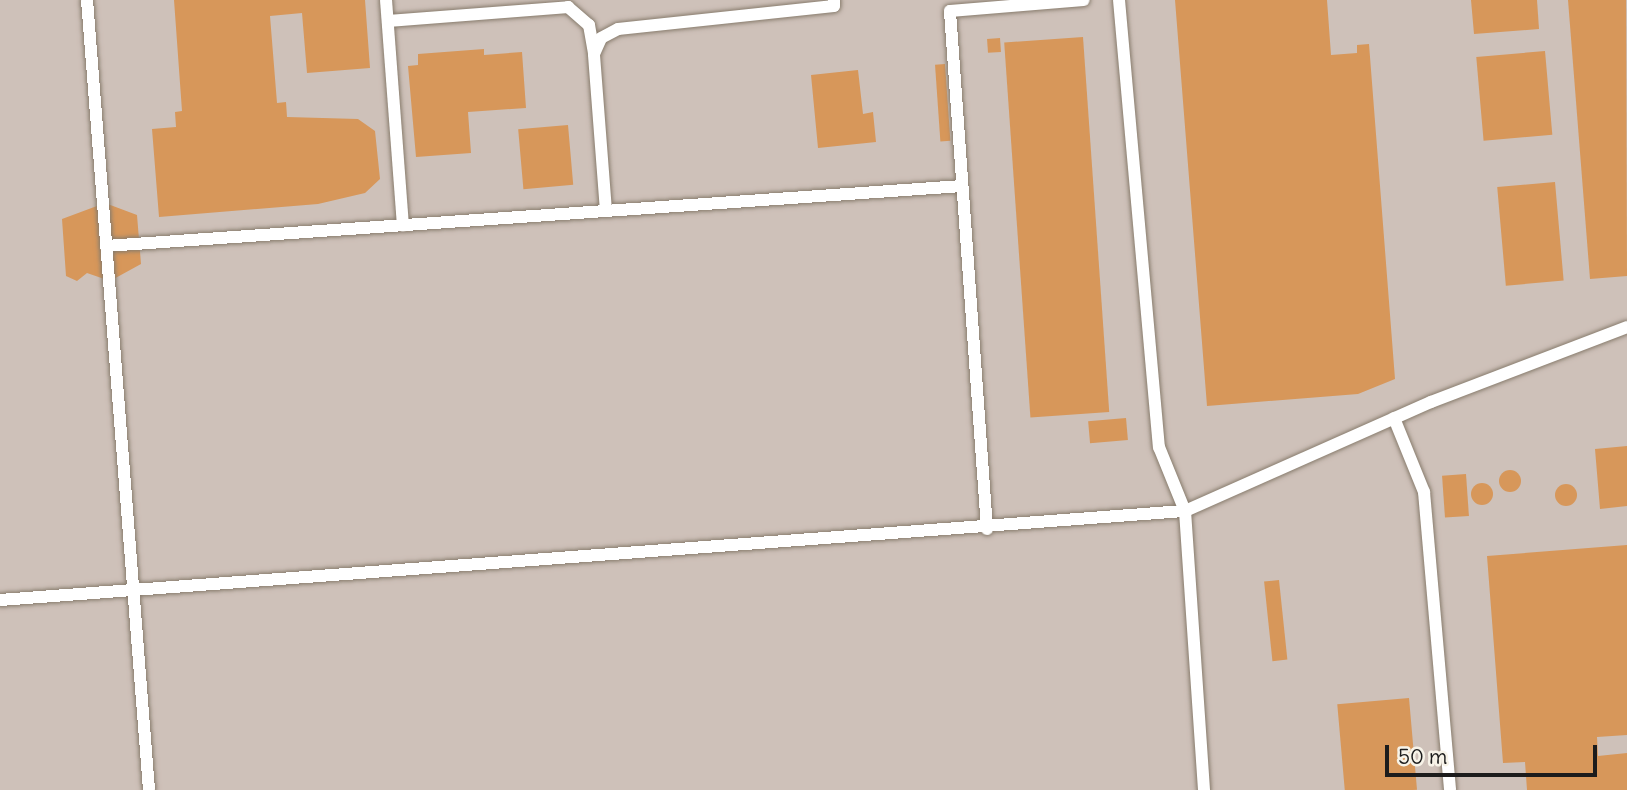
<!DOCTYPE html>
<style>
body{margin:0}
#map{position:relative;width:1627px;height:790px;overflow:hidden;background:#f3dcbe;font-family:Delius,sans-serif}
div>[style]{position:absolute}
[style*='--x']{left:calc(var(--x)*1px);top:calc(var(--y)*1px);width:calc(var(--w)*1px);rotate:calc(var(--a)*1deg)}
.industrial>*{inset:0;background:#cec1b9;transform-origin:0 0}
.building>*{inset:0;background:#d7975a;transform-origin:0 0}
.round{border-radius:50%}
.roads{filter:drop-shadow(0 0 2px #887c6d) drop-shadow(0 0 2px #887c6d)}
.lane>*{height:12px;margin:-6px;padding:0 6px;transform-origin:6px;border-radius:6px;background:#fff}
span{translate:-50% -50%;white-space:nowrap;text-align:center;line-height:1.15;-webkit-text-stroke:7px #f7f3e8;paint-order:stroke}
.scale{position:absolute;left:1385px;top:745px;width:212px;height:32px;box-sizing:border-box;border:4px solid #1c1c1c;border-top:0;padding-left:9px;font-size:21px;line-height:24px;white-space:nowrap;color:#1c1c1c;-webkit-text-stroke:5px #f7f3e8;paint-order:stroke}
</style>
<div id="map">
<div class="industrial">
<div style="left:0;top:0;width:1627px;height:790px"></div>
</div>
<div class="building">
<div style="clip-path:polygon(174px 0,365px 0,370px 68px,307px 73px,302px 13px,270px 16px,277px 103px,286px 102px,287px 117px,358px 119px,375px 131px,380px 179px,365px 193px,318px 204px,159px 217px,152px 129px,176px 127px,175px 112px,182px 111px)"></div>
<div style="clip-path:polygon(1175px 0,1327px 0,1331px 55px,1357px 53px,1357px 45px,1369px 44px,1395px 379px,1358px 394px,1207px 406px)"></div>
<div style="clip-path:polygon(1471px 0,1537px 0,1539px 29px,1474px 34px)"></div>
<div style="clip-path:polygon(1568px 0,1626px 0,1627px 276px,1590px 279px)"></div>
<div style="left:1083px;top:37px;width:376px;height:79px;rotate:86deg"></div>
<div style="left:1000px;top:38px;width:14px;height:13px;rotate:86deg"></div>
<div style="clip-path:polygon(484px 49px,484px 55px,522px 52px,526px 108px,468px 112px,471px 153px,416px 157px,408px 66px,418px 65px,418px 54px)"></div>
<div style="left:1545px;top:51px;width:84px;height:69px;rotate:85deg"></div>
<div style="left:945px;top:64px;width:77px;height:10px;rotate:86deg"></div>
<div style="clip-path:polygon(858px 70px,863px 114px,873px 112px,876px 142px,818px 148px,811px 75px)"></div>
<div style="left:568px;top:125px;width:60px;height:50px;rotate:85deg"></div>
<div style="left:1555px;top:182px;width:99px;height:58px;rotate:85deg"></div>
<div style="clip-path:polygon(105px 203px,137px 215px,141px 264px,110px 281px,87px 273px,77px 281px,66px 276px,62px 219px)"></div>
<div style="left:1126px;top:418px;width:22px;height:38px;rotate:85deg"></div>
<div style="clip-path:polygon(1627px 446px,1627px 506px,1600px 509px,1595px 449px)"></div>
<div class="round" style="left:1499px;top:470px;width:22px;height:22px"></div>
<div style="left:1466px;top:474px;width:42px;height:24px;rotate:86deg"></div>
<div class="round" style="left:1471px;top:483px;width:22px;height:22px"></div>
<div class="round" style="left:1555px;top:484px;width:22px;height:22px"></div>
<div style="clip-path:polygon(1627px 545px,1627px 735px,1597px 737px,1598px 756px,1627px 753px,1627px 790px,1527px 790px,1525px 762px,1503px 763px,1487px 556px)"></div>
<div style="left:1279px;top:580px;width:80px;height:15px;rotate:84deg"></div>
<div style="left:1409px;top:698px;width:92px;height:72px;rotate:85deg"></div>
</div>
<div class="roads">
<div class="lane">
<div style="--x:87;--y:0;--w:792;--a:85.51"></div>
<div style="--x:386;--y:0;--w:226;--a:85.7"></div>
<div style="--x:1119;--y:0;--w:449;--a:84.9"></div>
<div style="--x:1159;--y:447;--w:69;--a:67.9"></div>
<div style="--x:1185;--y:511;--w:280;--a:86.1"></div>
<div style="--x:388;--y:21;--w:181;--a:-4.4"></div>
<div style="--x:568;--y:7;--w:28;--a:41"></div>
<div style="--x:589;--y:25;--w:29;--a:80"></div>
<div style="--x:606;--y:211;--w:157;--a:-94.4"></div>
<div style="--x:594;--y:54;--w:17;--a:-66"></div>
<div style="--x:601;--y:38;--w:19;--a:-28"></div>
<div style="--x:618;--y:29;--w:217;--a:-6.1"></div>
<div style="--x:834;--y:6;--w:6;--a:-90"></div>
<div style="--x:106;--y:246;--w:858;--a:-4.01"></div>
<div style="--x:1394;--y:418;--w:80;--a:67.9"></div>
<div style="--x:1424;--y:492;--w:299;--a:85"></div>
<div style="--x:987;--y:529;--w:519;--a:-94.09"></div>
<div style="--x:950;--y:11;--w:134;--a:-4.7"></div>
<div style="--x:0;--y:600;--w:1188;--a:-4.3"></div>
<div style="--x:1185;--y:511;--w:269;--a:-23.9"></div>
<div style="--x:1431;--y:402;--w:210;--a:-20.9"></div>
</div>
</div>
<div class="scale">50 m</div>
</div>
